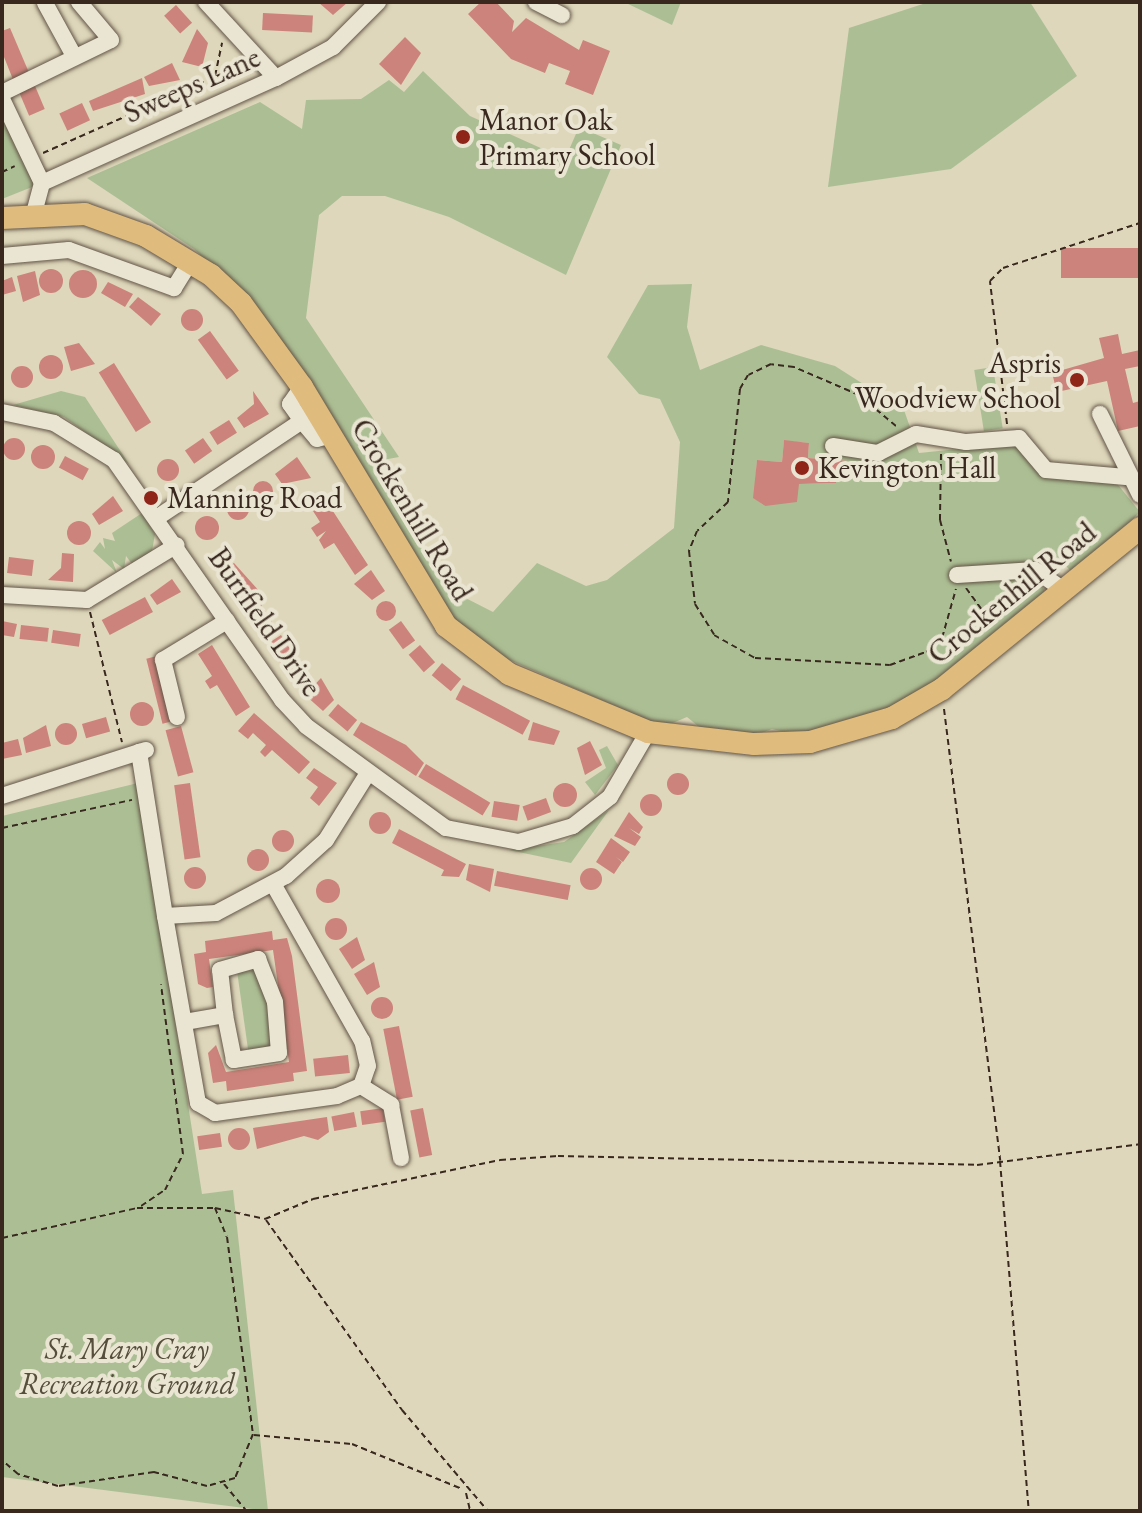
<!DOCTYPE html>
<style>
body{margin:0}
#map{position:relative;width:1142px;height:1513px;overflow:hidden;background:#ded7bb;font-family:"EB Garamond",serif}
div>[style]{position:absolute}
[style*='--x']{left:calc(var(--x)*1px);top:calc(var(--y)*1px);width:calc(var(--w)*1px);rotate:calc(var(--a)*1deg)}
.green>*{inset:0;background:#acbf94;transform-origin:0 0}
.building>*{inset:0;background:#cc837b;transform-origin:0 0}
.round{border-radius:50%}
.path>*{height:2px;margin-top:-1px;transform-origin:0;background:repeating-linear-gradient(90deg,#39281e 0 6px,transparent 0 10px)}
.roads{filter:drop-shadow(0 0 2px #625445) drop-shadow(0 0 2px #625445)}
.minor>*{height:16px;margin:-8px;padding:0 8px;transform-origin:8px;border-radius:8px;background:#eae5d3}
.major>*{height:22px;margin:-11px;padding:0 11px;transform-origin:11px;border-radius:11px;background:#dfbc7e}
.dots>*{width:22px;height:22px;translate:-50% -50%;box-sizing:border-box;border:4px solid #eae5d3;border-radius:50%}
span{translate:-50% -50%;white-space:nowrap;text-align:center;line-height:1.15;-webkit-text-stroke:8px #eae5d3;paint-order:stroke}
.street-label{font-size:30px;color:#39281e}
.poi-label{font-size:30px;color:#39281e}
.left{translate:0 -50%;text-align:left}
.right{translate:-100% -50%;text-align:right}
.park-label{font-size:30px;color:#564e3c;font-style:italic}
.frame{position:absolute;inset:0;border:4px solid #39281e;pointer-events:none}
</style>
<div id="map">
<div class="green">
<div style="clip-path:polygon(624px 2px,681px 2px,672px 25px)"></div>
<div style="clip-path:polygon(929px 2px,1030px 2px,1077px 76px,951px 169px,828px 187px,849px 28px)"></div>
<div style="clip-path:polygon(evenodd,423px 71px,470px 116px,565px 159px,579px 127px,621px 145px,566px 275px,449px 217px,385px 196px,342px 196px,319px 215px,306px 318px,399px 457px,372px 462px,446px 588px,493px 612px,537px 563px,586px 586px,607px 580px,674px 528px,680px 442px,660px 399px,639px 394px,607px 357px,648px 285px,692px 284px,687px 327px,700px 370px,761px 345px,835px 366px,904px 410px,919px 453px,1017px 443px,1041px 475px,1115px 481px,1140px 512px,1074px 574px,1065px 565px,1041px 584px,1047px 596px,945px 680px,889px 711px,807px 737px,772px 729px,743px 740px,709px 735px,687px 717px,663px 727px,478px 646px,436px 598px,242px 295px,194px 249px,87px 178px,260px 102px,302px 129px,306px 100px,361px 99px,389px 80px,404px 92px,423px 71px,784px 441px,809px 443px,808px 458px,849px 461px,848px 475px,837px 474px,836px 483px,799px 484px,765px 506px,754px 498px,757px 460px,782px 462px,784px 441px)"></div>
<div style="clip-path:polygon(2px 99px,42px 183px,2px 199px)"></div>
<div style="left:993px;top:367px;width:62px;height:19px;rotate:81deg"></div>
<div style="clip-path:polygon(61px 391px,85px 397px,129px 464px,64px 417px,13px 405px)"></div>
<div style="clip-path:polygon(142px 513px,155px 534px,152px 551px,132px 564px,126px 556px,124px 569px,112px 560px,117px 573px,93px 551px,100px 542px,105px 549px,103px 538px,115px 541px,112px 533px)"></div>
<div style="clip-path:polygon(607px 746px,618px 765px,595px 795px,585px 782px,606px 768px,599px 750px)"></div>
<div style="clip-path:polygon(138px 783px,202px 1194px,233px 1190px,268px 1511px,2px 1477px,2px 816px)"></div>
<div style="clip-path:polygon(609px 810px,571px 863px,509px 850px,564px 842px)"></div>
<div style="left:262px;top:969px;width:83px;height:25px;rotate:82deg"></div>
</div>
<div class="building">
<div style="clip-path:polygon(318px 2px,348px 2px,333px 15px)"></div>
<div style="clip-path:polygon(481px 2px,496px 2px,514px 21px,512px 32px,526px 18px,579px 50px,583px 40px,610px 51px,593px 95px,565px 84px,570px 71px,549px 63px,545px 73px,511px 59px,468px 14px)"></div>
<div style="left:176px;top:5px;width:24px;height:16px;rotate:48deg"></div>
<div style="left:263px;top:13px;width:50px;height:17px;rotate:3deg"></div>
<div style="clip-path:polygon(10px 28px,30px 75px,14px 82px,2px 52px,2px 31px)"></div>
<div style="clip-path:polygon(197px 29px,208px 43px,202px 67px,182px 62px)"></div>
<div style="clip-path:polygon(405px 37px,421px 53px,401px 85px,379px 64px)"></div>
<div style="clip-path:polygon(172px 63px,180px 80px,149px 86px,144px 77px)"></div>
<div style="clip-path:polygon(142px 78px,145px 94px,93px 111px,89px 101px)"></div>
<div style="left:35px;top:86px;width:25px;height:17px;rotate:67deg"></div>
<div style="left:82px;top:103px;width:19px;height:25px;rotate:65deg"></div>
<div style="left:1140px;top:248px;width:30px;height:79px;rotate:90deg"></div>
<div class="round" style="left:39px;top:269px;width:24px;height:24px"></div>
<div class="round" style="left:69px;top:270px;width:28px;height:28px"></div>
<div style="clip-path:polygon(35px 271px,40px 295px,23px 302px,17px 276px)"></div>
<div style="clip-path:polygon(12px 277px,16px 291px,2px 295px,2px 281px)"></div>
<div style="clip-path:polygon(108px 282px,133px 294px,125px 307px,101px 293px)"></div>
<div style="clip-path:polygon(138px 297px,161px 314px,151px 326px,129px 307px)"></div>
<div class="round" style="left:181px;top:309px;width:22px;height:22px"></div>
<div style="left:210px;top:331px;width:49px;height:15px;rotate:54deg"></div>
<div style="clip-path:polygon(1118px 334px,1122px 354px,1140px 350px,1140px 366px,1125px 369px,1133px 403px,1140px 401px,1140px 426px,1118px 431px,1107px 381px,1057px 392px,1052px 373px,1104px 358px,1099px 338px)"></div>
<div style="clip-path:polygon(79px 343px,95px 364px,71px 371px,64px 347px)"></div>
<div class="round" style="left:39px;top:355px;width:24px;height:24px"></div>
<div style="left:114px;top:363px;width:70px;height:18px;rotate:58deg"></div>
<div class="round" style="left:11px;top:366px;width:22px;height:22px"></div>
<div style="clip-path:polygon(253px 391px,269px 414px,244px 428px,237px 418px,254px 404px)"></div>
<div style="left:229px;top:420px;width:15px;height:23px;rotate:58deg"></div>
<div class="round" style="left:3px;top:438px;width:22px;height:22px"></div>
<div style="left:203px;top:438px;width:16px;height:22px;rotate:55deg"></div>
<div style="clip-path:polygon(784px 440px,809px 443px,808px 458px,849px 461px,848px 475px,837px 474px,836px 483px,799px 484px,797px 502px,765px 506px,753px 498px,757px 460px,782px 462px)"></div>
<div class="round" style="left:31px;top:445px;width:24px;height:24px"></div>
<div style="left:65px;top:456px;width:27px;height:13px;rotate:28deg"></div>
<div style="clip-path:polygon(297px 457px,311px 478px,282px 484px,275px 474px)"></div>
<div class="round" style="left:157px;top:459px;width:22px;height:22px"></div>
<div class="round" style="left:253px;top:481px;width:20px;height:20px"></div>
<div style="clip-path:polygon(113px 496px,123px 511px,99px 525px,92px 514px)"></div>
<div class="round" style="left:227px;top:498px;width:22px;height:22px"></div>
<div style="clip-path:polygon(327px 502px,368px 565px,355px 575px,334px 543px,324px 549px,319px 540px,326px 531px,317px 537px,311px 528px,320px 522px,313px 511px)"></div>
<div class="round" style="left:195px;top:516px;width:24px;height:24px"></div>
<div class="round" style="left:67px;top:521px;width:24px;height:24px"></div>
<div style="clip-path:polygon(62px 553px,74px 554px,73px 582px,48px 580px,61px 568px)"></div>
<div style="left:9px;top:557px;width:25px;height:16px;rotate:7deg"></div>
<div style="clip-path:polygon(234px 563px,260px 592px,255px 595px,262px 606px,248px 615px,220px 572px)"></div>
<div style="clip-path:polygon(371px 570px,385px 591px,372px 600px,354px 584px)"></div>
<div style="clip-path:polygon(172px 579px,181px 592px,157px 605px,150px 595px)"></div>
<div style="left:145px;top:597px;width:17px;height:49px;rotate:62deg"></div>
<div class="round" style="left:376px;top:601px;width:20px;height:20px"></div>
<div style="left:264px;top:609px;width:26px;height:16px;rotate:58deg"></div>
<div style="clip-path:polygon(2px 621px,17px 624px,14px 637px,2px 635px)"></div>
<div style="left:401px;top:621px;width:24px;height:15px;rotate:54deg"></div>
<div style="left:21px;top:625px;width:28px;height:14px;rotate:6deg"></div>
<div style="left:53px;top:630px;width:28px;height:13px;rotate:8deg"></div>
<div style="left:281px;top:635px;width:24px;height:16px;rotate:57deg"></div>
<div style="clip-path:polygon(212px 645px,250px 707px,236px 716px,217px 685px,210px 689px,205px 681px,212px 676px,198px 654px)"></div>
<div style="left:420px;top:645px;width:23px;height:15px;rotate:49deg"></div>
<div style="left:157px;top:656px;width:67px;height:11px;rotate:76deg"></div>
<div style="left:297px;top:661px;width:23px;height:15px;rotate:50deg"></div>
<div style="left:442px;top:663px;width:25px;height:16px;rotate:40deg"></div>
<div style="clip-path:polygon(321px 678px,334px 700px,323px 711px,305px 695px)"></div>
<div style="left:463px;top:685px;width:76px;height:16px;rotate:28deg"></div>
<div class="round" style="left:130px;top:702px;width:24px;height:24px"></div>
<div style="left:338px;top:704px;width:25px;height:15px;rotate:40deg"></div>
<div style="clip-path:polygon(254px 713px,310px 762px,299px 774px,272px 750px,265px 757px,260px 752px,266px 745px,253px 733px,248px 739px,238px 731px)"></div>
<div style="left:106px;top:717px;width:15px;height:25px;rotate:74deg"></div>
<div style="clip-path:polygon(361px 722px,406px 745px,424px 763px,416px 776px,353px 735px)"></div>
<div style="clip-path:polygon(533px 722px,560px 731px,554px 745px,528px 740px)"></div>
<div class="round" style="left:55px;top:723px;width:22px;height:22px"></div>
<div style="clip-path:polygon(46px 725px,51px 746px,26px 753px,23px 738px)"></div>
<div style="left:181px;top:726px;width:48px;height:16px;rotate:75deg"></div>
<div style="clip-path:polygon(18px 739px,22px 755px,2px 759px,2px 743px)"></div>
<div style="clip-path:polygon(590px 741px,602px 765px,585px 775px,577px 748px)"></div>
<div style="left:426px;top:764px;width:75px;height:15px;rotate:31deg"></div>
<div style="clip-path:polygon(314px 768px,337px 783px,319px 806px,310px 798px,318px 787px,306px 778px)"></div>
<div class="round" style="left:667px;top:773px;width:22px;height:22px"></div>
<div style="left:190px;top:783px;width:75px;height:16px;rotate:82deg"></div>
<div class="round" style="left:553px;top:783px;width:24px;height:24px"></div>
<div class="round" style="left:640px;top:794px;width:22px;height:22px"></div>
<div style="left:546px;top:798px;width:15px;height:25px;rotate:70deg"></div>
<div style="left:494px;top:801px;width:26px;height:16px;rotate:9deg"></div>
<div class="round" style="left:369px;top:812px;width:22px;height:22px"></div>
<div style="clip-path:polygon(629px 812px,643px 827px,639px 834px,629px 828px,641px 837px,635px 846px,614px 836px)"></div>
<div style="clip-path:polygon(399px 829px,466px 864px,459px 877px,441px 876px,444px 870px,392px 843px)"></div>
<div class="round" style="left:272px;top:830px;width:22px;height:22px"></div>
<div style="clip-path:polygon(611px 838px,630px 852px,623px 862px,616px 857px,622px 862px,614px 874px,596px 862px)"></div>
<div class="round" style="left:247px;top:849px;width:22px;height:22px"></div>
<div style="clip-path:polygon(469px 864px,494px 869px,490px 892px,466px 880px)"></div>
<div class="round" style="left:184px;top:867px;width:22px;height:22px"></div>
<div class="round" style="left:580px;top:868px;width:22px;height:22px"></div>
<div style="left:497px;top:871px;width:75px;height:15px;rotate:11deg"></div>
<div class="round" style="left:316px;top:879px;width:24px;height:24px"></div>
<div class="round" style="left:325px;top:918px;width:22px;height:22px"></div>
<div style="clip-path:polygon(272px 931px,273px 940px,287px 938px,292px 956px,307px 1071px,293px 1073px,294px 1081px,227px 1091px,226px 1081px,213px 1083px,208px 1053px,216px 1045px,226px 1072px,289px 1062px,273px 950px,209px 959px,213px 987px,207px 988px,198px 984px,194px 954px,206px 952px,205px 941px)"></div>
<div style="clip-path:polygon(357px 937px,365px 960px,352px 969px,339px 949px)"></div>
<div style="clip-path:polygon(374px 962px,380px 987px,367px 995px,354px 974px)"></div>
<div class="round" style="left:371px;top:997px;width:22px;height:22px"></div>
<div style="left:399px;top:1026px;width:72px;height:16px;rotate:79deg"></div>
<div style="left:348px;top:1055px;width:18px;height:35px;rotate:84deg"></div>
<div style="left:383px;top:1108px;width:14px;height:23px;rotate:82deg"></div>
<div style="left:423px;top:1108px;width:48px;height:13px;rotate:79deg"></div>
<div style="left:354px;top:1112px;width:15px;height:23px;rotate:79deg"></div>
<div style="clip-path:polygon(327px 1117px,329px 1132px,318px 1140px,304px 1136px,257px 1149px,253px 1128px)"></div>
<div class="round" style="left:228px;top:1128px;width:22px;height:22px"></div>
<div style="left:220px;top:1133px;width:14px;height:23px;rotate:82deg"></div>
</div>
<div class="path">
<div style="--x:215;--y:76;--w:34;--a:-78"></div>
<div style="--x:43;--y:153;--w:218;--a:-23.9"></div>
<div style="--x:2;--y:172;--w:14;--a:-25"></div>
<div style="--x:1007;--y:424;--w:144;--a:-96.8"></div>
<div style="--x:990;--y:281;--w:18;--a:-45"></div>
<div style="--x:1003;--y:268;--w:144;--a:-18.2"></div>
<div style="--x:896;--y:426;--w:48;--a:-140"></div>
<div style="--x:859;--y:395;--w:71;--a:-156.7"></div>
<div style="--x:794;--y:367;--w:23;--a:-173"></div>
<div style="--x:771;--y:364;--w:25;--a:154"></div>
<div style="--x:748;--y:375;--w:16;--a:120"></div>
<div style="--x:740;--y:389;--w:114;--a:96.1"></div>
<div style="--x:728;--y:502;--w:42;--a:136.9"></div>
<div style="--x:697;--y:531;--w:22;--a:112"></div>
<div style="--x:689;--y:551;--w:53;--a:83.5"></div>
<div style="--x:695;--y:604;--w:36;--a:58"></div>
<div style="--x:714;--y:635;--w:47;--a:29.3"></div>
<div style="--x:755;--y:658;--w:135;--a:3"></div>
<div style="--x:890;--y:665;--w:38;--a:-20"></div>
<div style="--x:926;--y:652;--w:21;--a:-41"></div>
<div style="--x:942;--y:638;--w:51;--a:-74.1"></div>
<div style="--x:941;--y:454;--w:66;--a:90.9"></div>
<div style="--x:940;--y:520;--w:43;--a:75.3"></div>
<div style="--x:966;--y:588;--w:46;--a:53.9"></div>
<div style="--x:90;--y:612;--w:134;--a:76.2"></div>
<div style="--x:944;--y:709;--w:455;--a:82.9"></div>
<div style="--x:1000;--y:1161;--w:351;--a:85.3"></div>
<div style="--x:2;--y:828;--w:133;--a:-12.2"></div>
<div style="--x:141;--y:1206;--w:29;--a:-34"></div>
<div style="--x:165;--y:1190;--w:40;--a:-63.4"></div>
<div style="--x:183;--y:1154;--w:171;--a:-97.4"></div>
<div style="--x:215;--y:1208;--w:51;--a:12.4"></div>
<div style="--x:265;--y:1219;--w:52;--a:-22.6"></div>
<div style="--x:313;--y:1199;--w:191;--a:-11.8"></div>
<div style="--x:500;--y:1160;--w:58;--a:-3.9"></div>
<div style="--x:558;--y:1156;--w:419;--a:1.2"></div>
<div style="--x:977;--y:1165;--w:164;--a:-7.3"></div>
<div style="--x:266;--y:1220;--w:234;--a:54.4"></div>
<div style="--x:402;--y:1410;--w:133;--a:49.6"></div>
<div style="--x:2;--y:1238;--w:138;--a:-12.5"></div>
<div style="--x:137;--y:1208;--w:78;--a:0"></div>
<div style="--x:215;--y:1208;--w:31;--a:68"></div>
<div style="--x:227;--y:1237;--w:199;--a:82.5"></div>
<div style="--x:253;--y:1434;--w:48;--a:112.2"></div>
<div style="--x:235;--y:1478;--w:29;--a:164"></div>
<div style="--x:207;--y:1486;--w:55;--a:-165.2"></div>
<div style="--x:154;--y:1472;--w:97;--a:171.7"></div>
<div style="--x:58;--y:1486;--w:42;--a:-163.3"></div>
<div style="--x:18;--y:1474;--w:21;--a:-139"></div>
<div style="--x:254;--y:1435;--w:98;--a:5.2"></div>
<div style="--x:352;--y:1444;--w:119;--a:22.2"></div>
<div style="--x:224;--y:1484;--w:35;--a:50"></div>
<div style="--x:466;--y:1493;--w:18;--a:77"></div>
</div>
<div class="roads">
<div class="minor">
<div style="--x:206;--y:2;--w:103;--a:47.4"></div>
<div style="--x:536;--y:2;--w:29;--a:27"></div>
<div style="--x:45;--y:3;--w:60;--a:61.3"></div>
<div style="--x:2;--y:93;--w:121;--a:-25.9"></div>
<div style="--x:111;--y:40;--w:50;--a:-130.1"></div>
<div style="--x:2;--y:99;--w:93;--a:64.5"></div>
<div style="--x:42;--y:183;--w:256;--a:-24.2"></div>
<div style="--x:276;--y:78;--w:65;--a:-28.5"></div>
<div style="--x:333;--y:47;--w:64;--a:-45"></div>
<div style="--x:34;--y:213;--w:31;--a:-75"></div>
<div style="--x:2;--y:256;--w:67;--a:-5.1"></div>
<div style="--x:69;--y:250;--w:112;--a:19.9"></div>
<div style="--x:174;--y:288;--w:32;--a:-58"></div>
<div style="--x:2;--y:412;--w:53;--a:11.9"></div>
<div style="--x:54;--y:423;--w:70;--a:31.7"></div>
<div style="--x:114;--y:460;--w:293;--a:55"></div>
<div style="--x:282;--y:700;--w:35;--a:47"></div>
<div style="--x:306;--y:726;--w:173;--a:36.1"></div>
<div style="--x:446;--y:828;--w:74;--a:10.9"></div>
<div style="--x:519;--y:842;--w:56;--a:-16.5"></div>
<div style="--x:573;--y:826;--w:47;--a:-38.1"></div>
<div style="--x:610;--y:797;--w:75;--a:-59.7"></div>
<div style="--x:1100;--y:414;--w:90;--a:63.7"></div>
<div style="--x:302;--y:421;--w:23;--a:50"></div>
<div style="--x:317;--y:439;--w:16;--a:-15"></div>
<div style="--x:833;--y:446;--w:46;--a:8.8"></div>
<div style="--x:878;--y:453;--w:42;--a:-26.6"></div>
<div style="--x:916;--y:434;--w:51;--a:9.1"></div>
<div style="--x:966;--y:442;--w:53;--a:-4.3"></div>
<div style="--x:1019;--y:438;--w:42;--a:49.8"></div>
<div style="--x:1046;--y:470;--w:80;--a:5"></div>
<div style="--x:158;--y:517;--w:173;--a:-33.7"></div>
<div style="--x:302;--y:421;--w:21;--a:-125"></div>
<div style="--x:290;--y:404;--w:21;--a:-55"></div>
<div style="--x:957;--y:575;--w:78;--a:-3.7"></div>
<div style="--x:1035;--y:570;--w:35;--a:35"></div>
<div style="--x:2;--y:595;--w:85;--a:3.4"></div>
<div style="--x:87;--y:600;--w:105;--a:-31.4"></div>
<div style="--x:177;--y:717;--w:59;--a:-103.8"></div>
<div style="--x:163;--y:660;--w:75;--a:-31.4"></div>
<div style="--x:146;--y:750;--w:7;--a:164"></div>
<div style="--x:139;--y:752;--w:166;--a:81"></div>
<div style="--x:165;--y:916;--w:51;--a:-3.4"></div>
<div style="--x:216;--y:913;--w:79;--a:-27.9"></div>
<div style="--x:286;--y:876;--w:54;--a:-42"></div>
<div style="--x:326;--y:840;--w:79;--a:-57.9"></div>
<div style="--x:2;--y:796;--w:144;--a:-17.8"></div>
<div style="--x:165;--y:916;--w:190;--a:80"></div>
<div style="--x:198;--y:1103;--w:20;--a:30"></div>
<div style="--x:215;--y:1113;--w:123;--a:-7.9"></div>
<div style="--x:337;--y:1096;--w:26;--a:-23"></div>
<div style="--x:361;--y:1086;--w:21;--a:-71"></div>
<div style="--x:368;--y:1066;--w:26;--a:-103"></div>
<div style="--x:362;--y:1041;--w:180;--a:-119.5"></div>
<div style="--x:185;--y:1022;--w:41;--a:-9.9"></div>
<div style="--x:225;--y:1015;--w:45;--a:-96.3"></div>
<div style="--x:220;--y:970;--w:40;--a:-16"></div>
<div style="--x:258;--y:959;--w:46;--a:68.4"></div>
<div style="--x:275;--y:1002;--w:51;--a:85.5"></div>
<div style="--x:279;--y:1053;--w:46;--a:171.2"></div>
<div style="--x:234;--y:1060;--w:46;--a:-101.3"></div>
<div style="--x:361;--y:1086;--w:36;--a:32"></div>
<div style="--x:391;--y:1105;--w:54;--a:79.3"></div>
</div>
<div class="major">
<div style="--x:2;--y:218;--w:83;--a:-2.8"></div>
<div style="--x:85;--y:214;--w:65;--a:19.8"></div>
<div style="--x:146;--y:236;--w:76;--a:31"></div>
<div style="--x:211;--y:275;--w:41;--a:43"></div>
<div style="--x:241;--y:303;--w:104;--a:54"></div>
<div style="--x:302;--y:387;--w:279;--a:58.9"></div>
<div style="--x:446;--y:626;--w:79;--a:37.3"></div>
<div style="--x:509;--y:674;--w:151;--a:22.6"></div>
<div style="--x:648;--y:732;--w:107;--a:6.5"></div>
<div style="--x:754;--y:744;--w:56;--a:-2"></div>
<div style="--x:810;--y:742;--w:85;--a:-16.3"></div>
<div style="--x:892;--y:718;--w:58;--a:-30.1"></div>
<div style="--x:942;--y:689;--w:255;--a:-39.1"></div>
</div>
</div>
<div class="dots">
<div style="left:463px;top:137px;background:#8f2418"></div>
<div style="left:1077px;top:380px;background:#8f2418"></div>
<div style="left:802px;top:468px;background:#8f2418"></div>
<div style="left:151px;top:498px;background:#8f2418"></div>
</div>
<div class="street-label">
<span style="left:192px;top:85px;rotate:-24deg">Sweeps Lane</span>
<span style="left:412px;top:510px;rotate:59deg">Crockenhill Road</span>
<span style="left:1012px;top:593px;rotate:-39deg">Crockenhill Road</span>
<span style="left:265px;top:622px;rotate:55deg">Burrfield Drive</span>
</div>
<div class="poi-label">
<span class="left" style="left:479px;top:137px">Manor Oak<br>Primary School</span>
<span class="right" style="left:1061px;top:380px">Aspris<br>Woodview School</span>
<span class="left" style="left:818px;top:468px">Kevington Hall</span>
<span class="left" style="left:167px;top:498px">Manning Road</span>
</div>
<div class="park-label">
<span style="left:127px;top:1366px">St. Mary Cray<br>Recreation Ground</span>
</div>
<div class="frame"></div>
</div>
